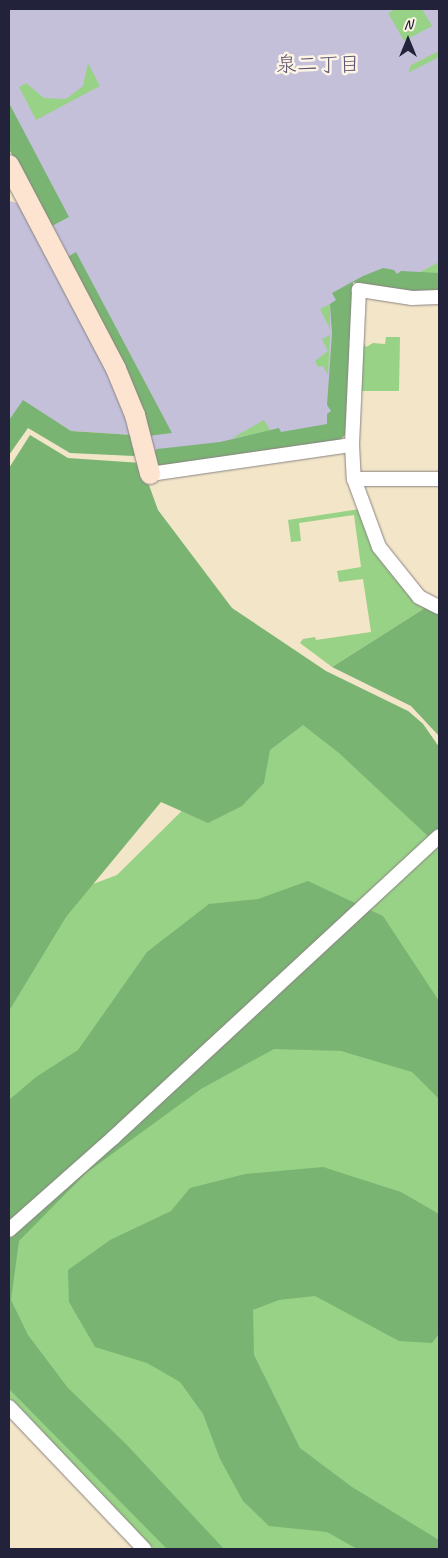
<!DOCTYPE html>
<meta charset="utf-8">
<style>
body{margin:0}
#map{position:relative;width:448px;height:1558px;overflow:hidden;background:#f3e5c8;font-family:Caveat,"Klee One",sans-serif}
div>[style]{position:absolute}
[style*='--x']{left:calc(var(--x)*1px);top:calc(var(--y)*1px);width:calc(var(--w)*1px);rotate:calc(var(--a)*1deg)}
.industrial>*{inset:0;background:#c5c0da}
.green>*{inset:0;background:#98d286}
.forest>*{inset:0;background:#7ab473}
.roads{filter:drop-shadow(0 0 1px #8a8482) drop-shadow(0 0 1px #8a8482)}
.street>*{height:14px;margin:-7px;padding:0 7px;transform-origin:7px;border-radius:7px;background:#fff}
.secondary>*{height:20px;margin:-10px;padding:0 10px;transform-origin:10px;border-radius:10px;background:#fde4d1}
span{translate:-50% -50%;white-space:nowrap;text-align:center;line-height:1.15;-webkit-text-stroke:5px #fcf5e5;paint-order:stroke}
.neighbourhood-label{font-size:21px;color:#5f5271}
.frame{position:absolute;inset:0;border:10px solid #22223b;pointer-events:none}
.north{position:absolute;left:383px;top:15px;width:50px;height:50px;-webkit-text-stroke:4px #fcf5e5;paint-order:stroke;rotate:0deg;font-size:14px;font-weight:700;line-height:20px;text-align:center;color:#22223b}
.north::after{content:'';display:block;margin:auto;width:18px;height:22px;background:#22223b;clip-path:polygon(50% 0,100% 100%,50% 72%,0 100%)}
</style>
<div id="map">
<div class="industrial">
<div style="clip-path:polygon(9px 9px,439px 9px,439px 292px,408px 292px,353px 282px,345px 435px,159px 468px,109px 338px,9px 149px)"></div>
<div style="clip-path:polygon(9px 201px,21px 204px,98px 348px,133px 435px,71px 431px,23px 401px,9px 420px)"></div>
</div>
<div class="green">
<div style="clip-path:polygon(396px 9px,422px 9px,432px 26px,404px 41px,388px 13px)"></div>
<div style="clip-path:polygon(439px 51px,439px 57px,408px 73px,411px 65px)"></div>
<div style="clip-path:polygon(88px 63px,100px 86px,36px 120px,19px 87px,26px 83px,44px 98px,66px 99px,83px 86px)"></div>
<div style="clip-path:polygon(439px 262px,439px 273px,418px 273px)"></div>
<div style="clip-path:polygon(330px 304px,330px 329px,320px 309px)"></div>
<div style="clip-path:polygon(330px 335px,328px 375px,323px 366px,318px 367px,315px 361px,328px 351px,322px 339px)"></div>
<div style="clip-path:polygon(386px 337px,400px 337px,399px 391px,359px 391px,363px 342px,366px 347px,373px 343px,385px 344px)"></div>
<div style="clip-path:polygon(264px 420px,271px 432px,232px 438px)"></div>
<div style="clip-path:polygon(360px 509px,428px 606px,332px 667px,300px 643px,303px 639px,315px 637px,316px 640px,371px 632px,363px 579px,339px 582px,337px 571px,361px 567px,354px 515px,299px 523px,301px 541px,291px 542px,288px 520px)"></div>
<div style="clip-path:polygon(300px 694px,408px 711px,423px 724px,439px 747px,439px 831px,9px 1223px,9px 951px,85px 887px,117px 875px)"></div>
<div style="clip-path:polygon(439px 845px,439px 1549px,154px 1549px,9px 1399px,9px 1236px)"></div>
</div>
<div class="forest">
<div style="clip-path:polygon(9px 103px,69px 217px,50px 227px,9px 149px)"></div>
<div style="clip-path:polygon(76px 252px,172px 433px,148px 436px,66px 258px)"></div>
<div style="clip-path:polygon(383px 268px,394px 270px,397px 274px,401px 271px,439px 273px,439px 292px,408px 292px,353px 282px,345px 435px,339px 441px,159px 468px,155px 465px,152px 453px,157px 449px,220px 442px,279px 428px,281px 432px,327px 424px,327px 414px,331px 411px,327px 405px,332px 334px,330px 304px,336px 300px,332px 293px,363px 276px)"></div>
<div style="clip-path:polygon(23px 400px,71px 431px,133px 435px,138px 451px,134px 456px,70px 453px,28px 428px,9px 455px,9px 420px)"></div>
<div style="clip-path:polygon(30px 435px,68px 458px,141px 463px,158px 510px,232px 608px,326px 671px,408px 711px,423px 724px,439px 747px,439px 831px,431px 839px,339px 753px,303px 725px,270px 750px,264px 783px,242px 806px,208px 823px,161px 802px,66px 917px,9px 1011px,9px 468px)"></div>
<div style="clip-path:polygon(428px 606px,439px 613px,439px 736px,411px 706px,332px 667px)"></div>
<div style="clip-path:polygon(308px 881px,383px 916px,439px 1001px,439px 1099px,412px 1072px,341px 1051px,274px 1049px,201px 1089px,86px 1173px,19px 1241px,11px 1300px,28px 1335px,68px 1388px,126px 1444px,224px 1549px,167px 1549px,9px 1389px,9px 1100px,36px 1077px,78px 1050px,147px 952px,209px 904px,258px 899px)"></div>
<div style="clip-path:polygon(323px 1167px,401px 1192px,439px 1214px,439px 1334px,432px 1343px,399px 1341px,315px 1296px,279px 1300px,253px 1310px,254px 1355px,300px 1448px,352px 1487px,439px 1540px,439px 1549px,357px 1549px,327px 1532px,269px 1526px,243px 1501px,220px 1459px,203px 1414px,180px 1382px,147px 1363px,95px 1347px,69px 1302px,68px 1270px,110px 1240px,171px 1211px,190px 1188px,245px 1174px)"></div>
</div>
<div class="roads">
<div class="street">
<div style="--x:439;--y:297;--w:27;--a:178"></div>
<div style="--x:412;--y:298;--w:54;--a:-171.4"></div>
<div style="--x:359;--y:290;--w:155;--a:92.6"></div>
<div style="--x:352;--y:445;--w:34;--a:87"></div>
<div style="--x:354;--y:479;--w:72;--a:69.8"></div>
<div style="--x:379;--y:547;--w:64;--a:51.3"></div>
<div style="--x:419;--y:597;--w:22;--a:27"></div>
<div style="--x:150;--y:474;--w:204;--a:-8.2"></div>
<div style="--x:354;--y:479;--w:85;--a:0"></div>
<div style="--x:9;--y:1230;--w:139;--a:-41.5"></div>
<div style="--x:113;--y:1138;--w:444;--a:-42.8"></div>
<div style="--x:9;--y:1407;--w:196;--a:46.4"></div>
</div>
<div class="secondary">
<div style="--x:9;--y:165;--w:230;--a:62.3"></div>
<div style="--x:116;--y:369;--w:50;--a:67.6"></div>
<div style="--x:135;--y:415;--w:61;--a:75.7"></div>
</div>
</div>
<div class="neighbourhood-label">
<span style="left:318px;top:64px">泉二丁目</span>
</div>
<div class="frame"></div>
<div class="north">N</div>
</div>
